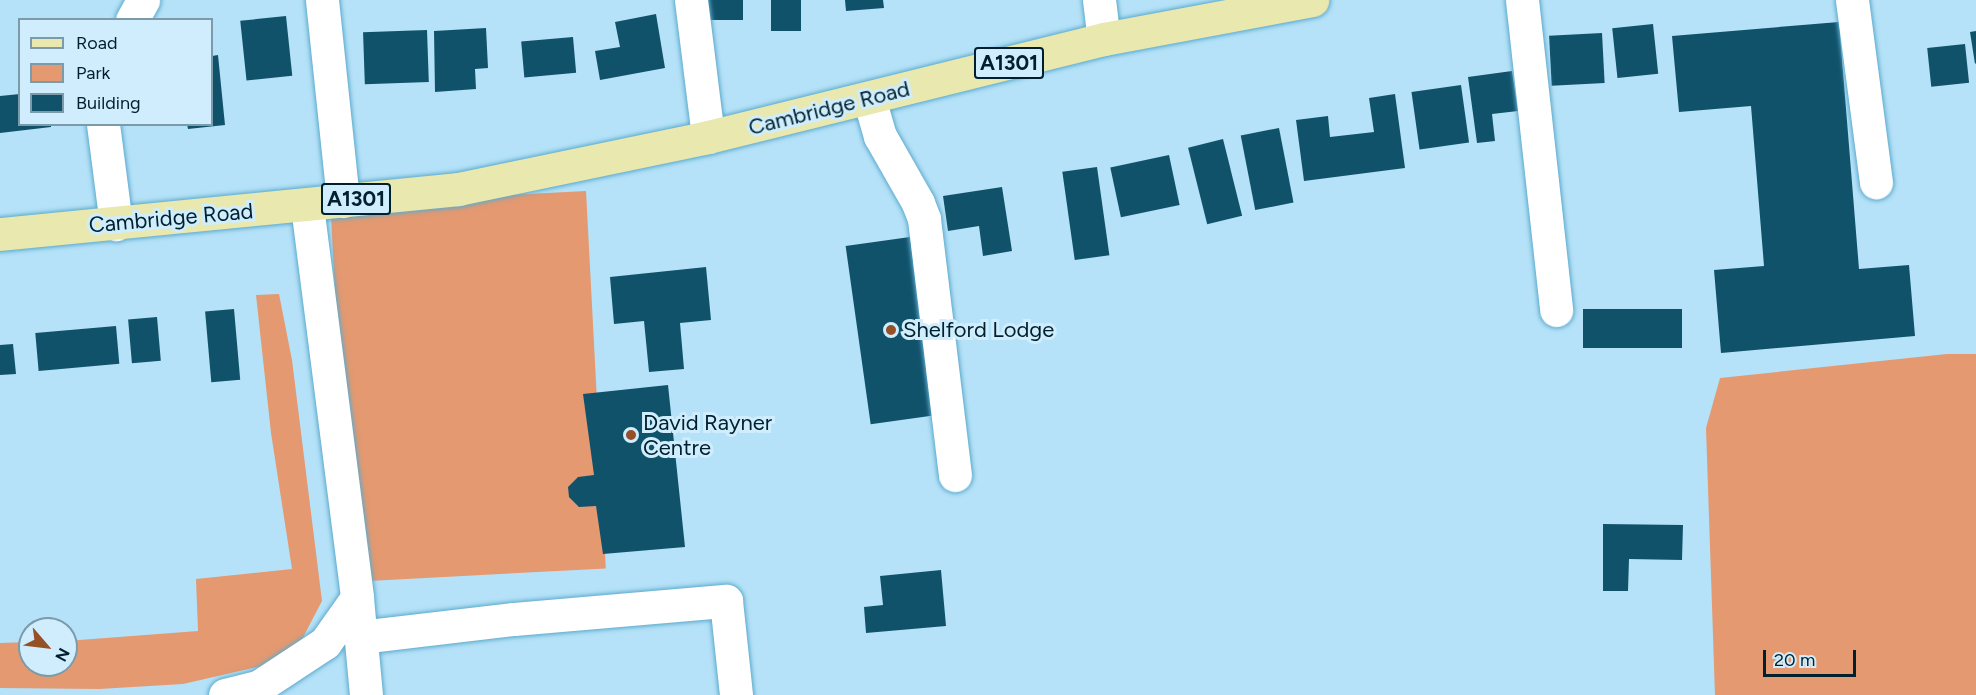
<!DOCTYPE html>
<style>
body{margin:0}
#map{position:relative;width:1976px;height:695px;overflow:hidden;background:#b5e2f8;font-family:Figtree,sans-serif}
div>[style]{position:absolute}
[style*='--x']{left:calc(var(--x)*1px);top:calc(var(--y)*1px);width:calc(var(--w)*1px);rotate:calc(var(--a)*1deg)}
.green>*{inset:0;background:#e49970;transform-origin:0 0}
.building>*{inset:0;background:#11526b;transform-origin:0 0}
.roads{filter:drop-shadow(0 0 2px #5caacd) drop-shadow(0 0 2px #5caacd)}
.minor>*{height:33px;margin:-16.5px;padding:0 16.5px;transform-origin:16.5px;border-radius:16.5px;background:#fff}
.major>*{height:33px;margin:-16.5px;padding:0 16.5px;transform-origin:16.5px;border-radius:16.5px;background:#e8e8af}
.dots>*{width:16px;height:16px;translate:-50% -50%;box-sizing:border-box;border:3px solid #cfedfc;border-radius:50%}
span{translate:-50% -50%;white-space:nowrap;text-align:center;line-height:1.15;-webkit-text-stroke:6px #cfedfc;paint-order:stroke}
.shield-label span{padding:2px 4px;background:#cfedfc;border:2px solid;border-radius:4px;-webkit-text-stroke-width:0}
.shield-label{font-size:21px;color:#00202e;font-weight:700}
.street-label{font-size:22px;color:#00202e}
.poi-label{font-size:22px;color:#00202e}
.left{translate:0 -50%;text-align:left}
.legend{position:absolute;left:18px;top:18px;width:195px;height:108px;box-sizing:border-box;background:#cfedfc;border:2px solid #7c9baa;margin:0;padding:8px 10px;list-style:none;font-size:18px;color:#00202e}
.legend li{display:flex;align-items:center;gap:12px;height:30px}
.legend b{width:30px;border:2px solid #7c9baa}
.north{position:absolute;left:18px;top:617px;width:60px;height:60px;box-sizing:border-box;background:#cfedfc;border:2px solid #7c9baa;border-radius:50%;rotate:118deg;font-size:16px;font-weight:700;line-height:24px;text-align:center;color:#00202e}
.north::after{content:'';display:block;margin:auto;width:21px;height:27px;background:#965027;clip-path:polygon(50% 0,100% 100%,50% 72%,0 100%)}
.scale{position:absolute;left:1763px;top:650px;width:93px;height:27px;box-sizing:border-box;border:3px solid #00202e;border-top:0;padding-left:8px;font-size:18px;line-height:21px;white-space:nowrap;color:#00202e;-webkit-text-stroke:4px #cfedfc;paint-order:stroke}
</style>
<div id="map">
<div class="green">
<div style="left:586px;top:191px;width:378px;height:256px;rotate:87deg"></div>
<div style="clip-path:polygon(279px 294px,292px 360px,322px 601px,299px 645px,262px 666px,183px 684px,99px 689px,0 688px,0 643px,30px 642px,30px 665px,66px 665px,66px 641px,198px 631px,196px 579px,292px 569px,271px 433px,256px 295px)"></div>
<div style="clip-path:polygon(1947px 354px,1976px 354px,1976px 695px,1715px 695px,1706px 428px,1720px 378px)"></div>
</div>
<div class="building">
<div style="left:699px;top:0;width:44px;height:20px"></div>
<div style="left:771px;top:0;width:30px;height:31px"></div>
<div style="clip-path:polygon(845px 0,883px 0,884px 8px,846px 11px)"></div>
<div style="clip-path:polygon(656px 14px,665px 68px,600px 80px,595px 51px,620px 47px,615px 22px)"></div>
<div style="left:286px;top:16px;width:60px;height:46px;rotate:84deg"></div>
<div style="clip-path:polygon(1839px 22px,1859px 269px,1909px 265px,1915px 336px,1721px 353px,1714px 270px,1764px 266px,1751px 106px,1679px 112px,1672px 36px)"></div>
<div style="left:1653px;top:24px;width:50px;height:41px;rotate:84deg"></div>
<div style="clip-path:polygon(486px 28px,488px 68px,475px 69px,476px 89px,435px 92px,434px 31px)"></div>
<div style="left:427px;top:30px;width:52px;height:64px;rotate:88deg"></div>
<div style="clip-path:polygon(1976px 31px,1976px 63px,1975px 64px,1970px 32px)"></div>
<div style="left:1602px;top:33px;width:50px;height:53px;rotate:87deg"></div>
<div style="left:573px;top:37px;width:36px;height:52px;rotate:85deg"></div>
<div style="left:1965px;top:44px;width:39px;height:38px;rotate:84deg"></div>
<div style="clip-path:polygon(218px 55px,225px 125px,188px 129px,187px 124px,212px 124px,212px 56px)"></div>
<div style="clip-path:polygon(1512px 71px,1518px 111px,1492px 114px,1495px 141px,1477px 143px,1468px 77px)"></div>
<div style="left:1461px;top:85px;width:58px;height:50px;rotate:82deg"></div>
<div style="clip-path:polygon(20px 94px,20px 124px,51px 124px,51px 127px,0 133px,0 96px)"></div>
<div style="clip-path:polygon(1395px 94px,1405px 168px,1304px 181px,1296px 120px,1328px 116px,1330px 137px,1374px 132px,1369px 98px)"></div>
<div style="left:1279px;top:128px;width:76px;height:39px;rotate:79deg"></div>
<div style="left:1223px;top:139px;width:79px;height:36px;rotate:76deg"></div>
<div style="left:1169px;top:155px;width:51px;height:60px;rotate:78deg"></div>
<div style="left:1097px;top:167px;width:89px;height:35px;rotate:82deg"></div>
<div style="clip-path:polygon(1002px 187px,1012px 251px,983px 256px,979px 226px,948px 231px,943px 196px)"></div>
<div style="left:910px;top:237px;width:180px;height:65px;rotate:82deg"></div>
<div style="clip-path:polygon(706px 267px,711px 320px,680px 323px,684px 369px,649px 372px,644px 321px,614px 324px,610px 277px)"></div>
<div style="left:234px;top:309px;width:71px;height:29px;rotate:85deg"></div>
<div style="left:1583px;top:309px;width:99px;height:39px"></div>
<div style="left:157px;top:317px;width:44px;height:29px;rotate:85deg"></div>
<div style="left:116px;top:326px;width:38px;height:81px;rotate:85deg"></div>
<div style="clip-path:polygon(13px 344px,16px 374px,0 375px,0 345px)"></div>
<div style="clip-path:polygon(668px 385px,685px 547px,603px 554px,596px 506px,579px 507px,569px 497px,568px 487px,578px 477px,594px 475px,583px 394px)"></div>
<div style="clip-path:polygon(1603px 524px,1683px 525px,1682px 560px,1629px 559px,1628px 591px,1603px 591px)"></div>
<div style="clip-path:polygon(941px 570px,946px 626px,866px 633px,864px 607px,883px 605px,880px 576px)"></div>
</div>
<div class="roads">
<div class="minor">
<div style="--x:322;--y:0;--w:202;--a:84"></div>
<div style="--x:691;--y:0;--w:138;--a:82.9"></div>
<div style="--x:1099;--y:0;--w:39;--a:83"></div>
<div style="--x:1522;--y:0;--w:312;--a:83.7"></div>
<div style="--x:1852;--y:0;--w:184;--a:82.5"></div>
<div style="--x:132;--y:20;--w:23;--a:-61"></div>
<div style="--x:869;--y:98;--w:40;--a:74"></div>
<div style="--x:880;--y:136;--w:77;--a:60.4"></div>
<div style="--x:918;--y:203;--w:17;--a:69"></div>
<div style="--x:924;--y:219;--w:258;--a:83.1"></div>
<div style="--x:103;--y:124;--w:101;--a:82.6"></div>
<div style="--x:307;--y:206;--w:395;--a:82.7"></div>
<div style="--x:357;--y:598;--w:97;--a:84.7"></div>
<div style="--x:360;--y:637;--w:155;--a:-6.7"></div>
<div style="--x:514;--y:619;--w:213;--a:-4.9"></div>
<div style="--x:726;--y:601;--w:95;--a:83.9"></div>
<div style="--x:225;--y:695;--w:34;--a:-14"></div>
<div style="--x:258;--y:687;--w:80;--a:-33.3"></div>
<div style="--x:325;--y:643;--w:55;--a:-54.6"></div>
</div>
<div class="major">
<div style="--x:0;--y:234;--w:460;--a:-5.6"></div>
<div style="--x:458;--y:189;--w:255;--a:-11.7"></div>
<div style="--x:708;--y:137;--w:408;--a:-13.9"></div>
<div style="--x:1104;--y:39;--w:212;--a:-10.6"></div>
</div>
</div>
<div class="dots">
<div style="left:891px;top:330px;background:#965027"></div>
<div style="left:631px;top:435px;background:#965027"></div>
</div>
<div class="shield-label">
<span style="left:1009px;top:63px">A1301</span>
<span style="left:356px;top:199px">A1301</span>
</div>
<div class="street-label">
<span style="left:829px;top:108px;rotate:-14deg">Cambridge Road</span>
<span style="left:171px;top:218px;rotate:-5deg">Cambridge Road</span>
</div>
<div class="poi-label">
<span class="left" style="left:903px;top:330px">Shelford Lodge</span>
<span class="left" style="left:643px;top:435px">David Rayner<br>Centre</span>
</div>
<ul class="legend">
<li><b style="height:8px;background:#e8e8af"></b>Road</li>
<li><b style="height:16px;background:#e49970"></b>Park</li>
<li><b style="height:16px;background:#11526b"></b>Building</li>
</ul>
<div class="north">N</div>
<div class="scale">20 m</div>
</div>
